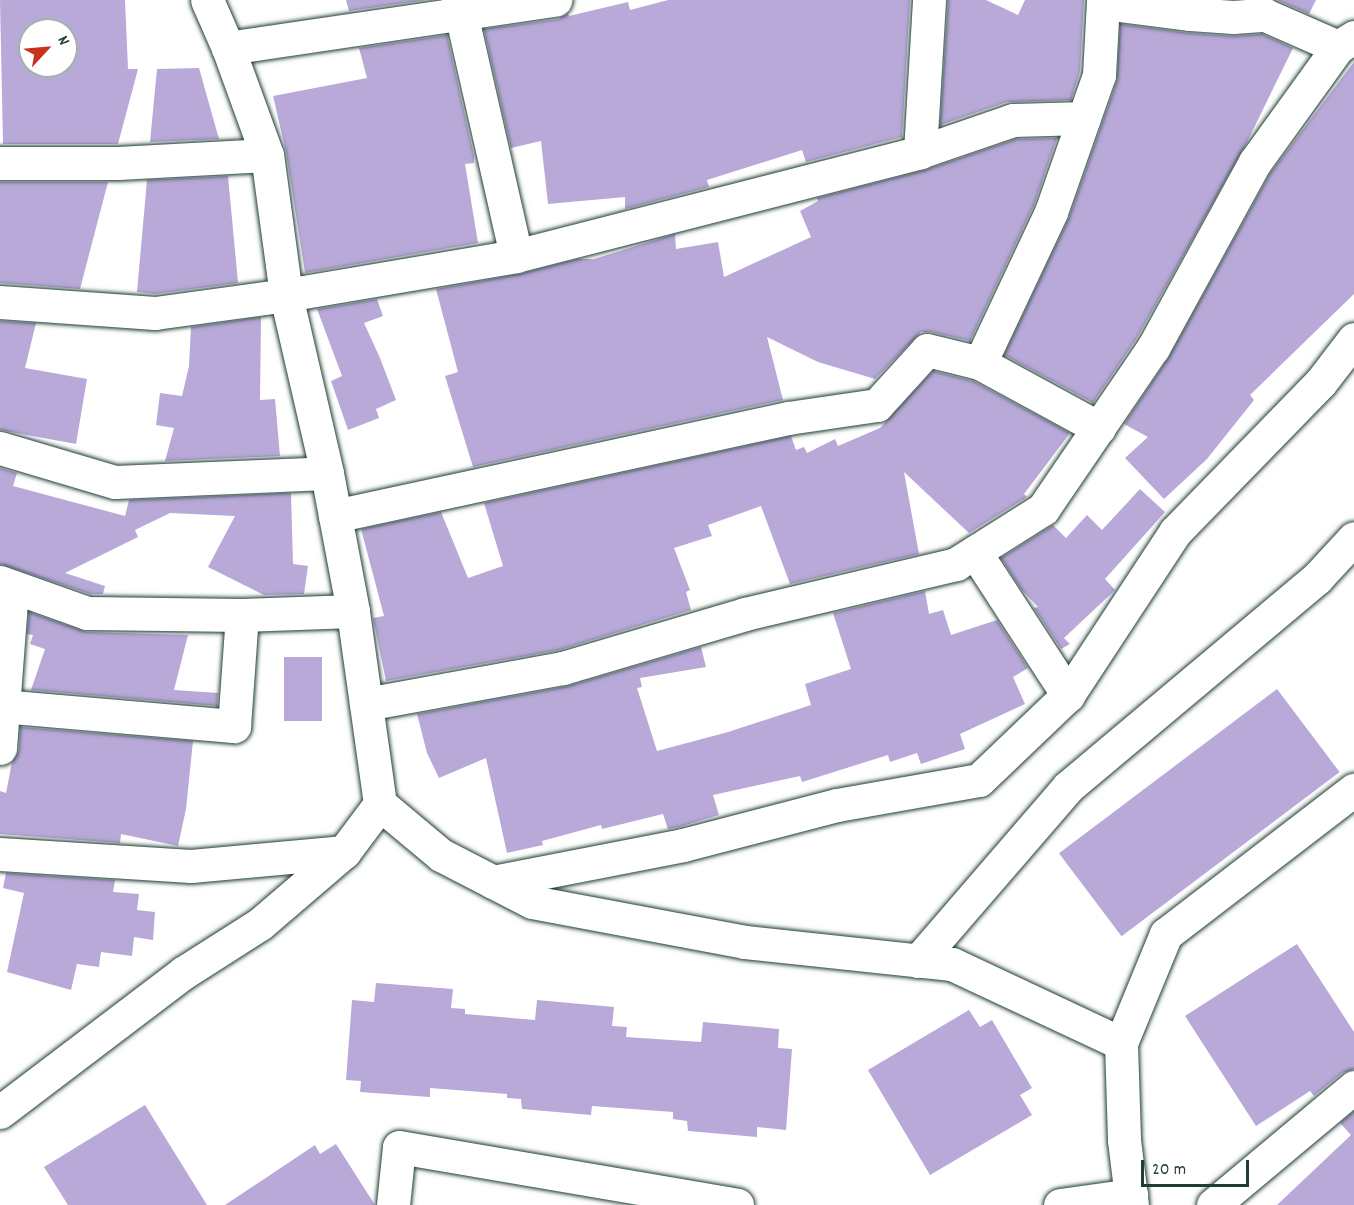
<!DOCTYPE html>
<style>
body{margin:0}
#map{position:relative;width:1354px;height:1205px;overflow:hidden;background:#fff;font-family:Dekko,sans-serif}
div>[style]{position:absolute}
[style*='--x']{left:calc(var(--x)*1px);top:calc(var(--y)*1px);width:calc(var(--w)*1px);rotate:calc(var(--a)*1deg)}
.building>*{inset:0;background:#b8a9d9;transform-origin:0 0}
.roads{filter:drop-shadow(0 0 2px #1f3d34) drop-shadow(0 0 2px #1f3d34)}
.street>*{height:33px;margin:-16.5px;padding:0 16.5px;transform-origin:16.5px;border-radius:16.5px;background:#fff}
.secondary>*{height:33px;margin:-16.5px;padding:0 16.5px;transform-origin:16.5px;border-radius:16.5px;background:#fff}
span{translate:-50% -50%;white-space:nowrap;text-align:center;line-height:1.15;-webkit-text-stroke:4.5px #fff;paint-order:stroke}
.north{position:absolute;left:18px;top:18px;width:60px;height:60px;box-sizing:border-box;background:#fff;border:2px solid #a5b1ae;border-radius:50%;rotate:64deg;font-size:16px;font-weight:700;line-height:24px;text-align:center;color:#1f3d34}
.north::after{content:'';display:block;margin:auto;width:21px;height:27px;background:#c8321e;clip-path:polygon(50% 0,100% 100%,50% 72%,0 100%)}
.scale{position:absolute;left:1141px;top:1160px;width:108px;height:27px;box-sizing:border-box;border:3px solid #1f3d34;border-top:0;padding-left:8px;font-size:18px;line-height:21px;white-space:nowrap;color:#1f3d34;-webkit-text-stroke:4px #fff;paint-order:stroke}
</style>
<div id="map">
<div class="building">
<div style="clip-path:polygon(evenodd,0 0,125px 0,128px 69px,138px 69px,118px 144px,3px 144px,0 0,30px 30px,66px 30px,66px 66px,30px 66px,30px 30px)"></div>
<div style="clip-path:polygon(346px 0,426px 0,349px 11px)"></div>
<div style="clip-path:polygon(668px 0,910px 0,902px 137px,806px 162px,802px 150px,707px 180px,709px 187px,625px 209px,625px 197px,548px 204px,541px 141px,511px 148px,484px 29px,558px 19px,568px 13px,569px 16px,628px 2px,630px 10px)"></div>
<div style="clip-path:polygon(948px 0,986px 0,1018px 15px,1025px 0,1084px 0,1080px 71px,1071px 100px,1007px 102px,940px 125px)"></div>
<div style="clip-path:polygon(1277px 0,1316px 0,1309px 14px)"></div>
<div style="clip-path:polygon(1120px 24px,1189px 33px,1232px 36px,1262px 34px,1293px 48px,1247px 142px,1137px 338px,1093px 403px,1004px 355px,1069px 218px,1117px 81px)"></div>
<div style="clip-path:polygon(447px 35px,474px 156px,474px 163px,465px 164px,478px 243px,305px 273px,286px 152px,273px 96px,367px 78px,359px 48px)"></div>
<div style="clip-path:polygon(1354px 62px,1354px 294px,1250px 395px,1254px 400px,1207px 459px,1164px 499px,1125px 458px,1148px 437px,1124px 424px,1169px 357px,1271px 172px)"></div>
<div style="clip-path:polygon(199px 68px,219px 139px,150px 142px,157px 69px)"></div>
<div style="clip-path:polygon(1057px 138px,1034px 205px,970px 341px,931px 332px,921px 332px,875px 379px,818px 362px,767px 337px,783px 400px,473px 467px,445px 376px,458px 372px,436px 289px,519px 274px,578px 259px,594px 259px,675px 234px,676px 249px,718px 242px,724px 277px,811px 237px,800px 211px,818px 201px,817px 198px,925px 170px,1016px 139px)"></div>
<div style="clip-path:polygon(228px 176px,238px 283px,155px 294px,137px 292px,147px 180px)"></div>
<div style="clip-path:polygon(0 182px,108px 182px,80px 289px,0 283px)"></div>
<div style="clip-path:polygon(377px 299px,383px 316px,364px 323px,380px 358px,396px 400px,376px 409px,379px 418px,348px 430px,331px 381px,342px 376px,317px 309px)"></div>
<div style="clip-path:polygon(261px 317px,260px 400px,275px 399px,280px 456px,165px 461px,174px 428px,156px 425px,160px 393px,182px 396px,189px 366px,191px 327px)"></div>
<div style="clip-path:polygon(0 321px,36px 323px,25px 368px,87px 379px,76px 444px,0 430px)"></div>
<div style="clip-path:polygon(933px 371px,973px 381px,1070px 433px,1024px 494px,1027px 497px,969px 533px,904px 472px,919px 554px,790px 584px,761px 506px,708px 525px,712px 536px,674px 548px,690px 590px,686px 592px,691px 610px,559px 650px,386px 681px,373px 618px,384px 616px,361px 529px,441px 512px,468px 578px,503px 566px,484px 503px,791px 436px,796px 450px,804px 447px,807px 453px,835px 439px,838px 446px,880px 428px)"></div>
<div style="clip-path:polygon(0 468px,17px 473px,13px 486px,125px 516px,129px 500px,291px 493px,293px 564px,308px 566px,304px 594px,264px 595px,208px 567px,235px 516px,170px 513px,135px 530px,138px 537px,65px 573px,105px 586px,103px 594px,90px 594px,0 564px)"></div>
<div style="clip-path:polygon(1140px 489px,1165px 512px,1105px 579px,1115px 590px,1113px 592px,1064px 638px,1070px 644px,1061px 649px,1034px 608px,1038px 607px,1021px 589px,1001px 558px,1053px 525px,1066px 538px,1087px 515px,1102px 530px)"></div>
<div style="clip-path:polygon(925px 591px,929px 614px,943px 610px,951px 635px,997px 620px,1028px 668px,1013px 677px,1025px 704px,960px 734px,965px 749px,921px 764px,917px 753px,890px 762px,888px 755px,802px 782px,800px 776px,713px 795px,719px 815px,679px 827px,668px 829px,663px 814px,602px 829px,601px 825px,542px 841px,543px 845px,507px 853px,486px 758px,439px 778px,427px 753px,417px 714px,568px 686px,701px 647px,706px 667px,640px 678px,642px 687px,637px 688px,657px 751px,728px 732px,811px 705px,805px 684px,851px 669px,833px 613px)"></div>
<div style="clip-path:polygon(29px 612px,86px 632px,188px 635px,174px 690px,218px 693px,217px 706px,31px 690px,45px 649px,30px 644px,33px 635px,27px 634px)"></div>
<div style="left:284px;top:657px;width:38px;height:64px"></div>
<div style="left:1277px;top:689px;width:104px;height:273px;rotate:53deg"></div>
<div style="clip-path:polygon(20px 727px,193px 741px,186px 809px,178px 846px,121px 834px,120px 843px,0 834px,0 791px,6px 793px,12px 762px,19px 750px)"></div>
<div style="clip-path:polygon(6px 873px,115px 880px,113px 892px,139px 894px,137px 910px,155px 912px,153px 940px,134px 937px,132px 956px,101px 952px,99px 967px,77px 964px,71px 990px,7px 972px,24px 893px,3px 888px)"></div>
<div style="clip-path:polygon(1297px 944px,1354px 1032px,1354px 1069px,1342px 1073px,1314px 1096px,1310px 1091px,1256px 1126px,1185px 1016px)"></div>
<div style="clip-path:polygon(376px 983px,453px 989px,451px 1008px,465px 1009px,465px 1014px,535px 1020px,537px 1000px,614px 1007px,612px 1026px,627px 1027px,626px 1037px,701px 1042px,703px 1022px,779px 1029px,778px 1048px,792px 1049px,786px 1130px,757px 1127px,757px 1137px,688px 1131px,687px 1121px,673px 1119px,673px 1112px,592px 1106px,591px 1115px,522px 1109px,521px 1099px,507px 1098px,507px 1094px,430px 1088px,430px 1097px,360px 1092px,361px 1081px,346px 1080px,352px 1000px,374px 1002px)"></div>
<div style="clip-path:polygon(969px 1010px,980px 1027px,992px 1020px,1032px 1088px,1020px 1095px,1032px 1115px,930px 1175px,868px 1070px)"></div>
<div style="clip-path:polygon(145px 1105px,207px 1205px,68px 1205px,44px 1167px)"></div>
<div style="clip-path:polygon(1354px 1111px,1354px 1205px,1277px 1205px,1351px 1135px,1340px 1123px)"></div>
<div style="clip-path:polygon(336px 1144px,375px 1205px,225px 1205px,315px 1145px,320px 1154px)"></div>
</div>
<div class="roads">
<div class="street">
<div style="--x:458;--y:0;--w:262;--a:77.2"></div>
<div style="--x:1103;--y:3;--w:88;--a:7.2"></div>
<div style="--x:1190;--y:14;--w:43;--a:4"></div>
<div style="--x:1233;--y:17;--w:32;--a:-4"></div>
<div style="--x:1265;--y:15;--w:80;--a:23.7"></div>
<div style="--x:228;--y:48;--w:331;--a:-8.4"></div>
<div style="--x:920;--y:152;--w:98;--a:-19"></div>
<div style="--x:1013;--y:120;--w:71;--a:-1.6"></div>
<div style="--x:0;--y:163;--w:118;--a:0"></div>
<div style="--x:118;--y:163;--w:149;--a:-3.1"></div>
<div style="--x:0;--y:302;--w:155;--a:4.1"></div>
<div style="--x:155;--y:313;--w:132;--a:-7.8"></div>
<div style="--x:286;--y:295;--w:233;--a:-9.6"></div>
<div style="--x:516;--y:256;--w:417;--a:-14.4"></div>
<div style="--x:920;--y:152;--w:152;--a:-86.6"></div>
<div style="--x:1099;--y:428;--w:136;--a:-151.4"></div>
<div style="--x:980;--y:363;--w:167;--a:-64.8"></div>
<div style="--x:1051;--y:212;--w:145;--a:-70.7"></div>
<div style="--x:1099;--y:75;--w:75;--a:-86.9"></div>
<div style="--x:0;--y:448;--w:120;--a:16.5"></div>
<div style="--x:115;--y:482;--w:212;--a:-2.4"></div>
<div style="--x:335;--y:516;--w:463;--a:-12.2"></div>
<div style="--x:788;--y:418;--w:90;--a:-8.3"></div>
<div style="--x:877;--y:405;--w:74;--a:-47.7"></div>
<div style="--x:927;--y:350;--w:55;--a:13.8"></div>
<div style="--x:975;--y:552;--w:171;--a:57"></div>
<div style="--x:0;--y:582;--w:92;--a:19.6"></div>
<div style="--x:87;--y:613;--w:155;--a:0.7"></div>
<div style="--x:242;--y:615;--w:111;--a:-2.1"></div>
<div style="--x:366;--y:704;--w:200;--a:-10.4"></div>
<div style="--x:563;--y:668;--w:190;--a:-16.5"></div>
<div style="--x:745;--y:614;--w:217;--a:-13.3"></div>
<div style="--x:956;--y:564;--w:103;--a:-32.3"></div>
<div style="--x:1043;--y:509;--w:195;--a:-55.7"></div>
<div style="--x:1153;--y:348;--w:212;--a:-61.3"></div>
<div style="--x:1255;--y:162;--w:142;--a:-54.2"></div>
<div style="--x:1338;--y:47;--w:19;--a:-32"></div>
<div style="--x:0;--y:706;--w:235;--a:4.9"></div>
<div style="--x:234;--y:726;--w:111;--a:-85.9"></div>
<div style="--x:0;--y:748;--w:161;--a:-85.7"></div>
<div style="--x:380;--y:804;--w:80;--a:39.9"></div>
<div style="--x:441;--y:855;--w:102;--a:27.3"></div>
<div style="--x:532;--y:902;--w:217;--a:10.6"></div>
<div style="--x:745;--y:942;--w:208;--a:6.1"></div>
<div style="--x:952;--y:964;--w:187;--a:25.1"></div>
<div style="--x:1121;--y:1043;--w:118;--a:-67.6"></div>
<div style="--x:1166;--y:934;--w:237;--a:-37.5"></div>
<div style="--x:0;--y:854;--w:191;--a:3.6"></div>
<div style="--x:191;--y:866;--w:154;--a:-5.2"></div>
<div style="--x:493;--y:882;--w:194;--a:-11"></div>
<div style="--x:683;--y:845;--w:159;--a:-14.6"></div>
<div style="--x:837;--y:805;--w:144;--a:-10"></div>
<div style="--x:979;--y:780;--w:123;--a:-43.7"></div>
<div style="--x:1068;--y:695;--w:195;--a:-56.7"></div>
<div style="--x:1175;--y:532;--w:209;--a:-45.8"></div>
<div style="--x:1321;--y:382;--w:54;--a:-52.5"></div>
<div style="--x:918;--y:961;--w:230;--a:-49.2"></div>
<div style="--x:1068;--y:787;--w:325;--a:-40"></div>
<div style="--x:1317;--y:578;--w:54;--a:-47.2"></div>
<div style="--x:1121;--y:1043;--w:97;--a:88.2"></div>
<div style="--x:1124;--y:1140;--w:65;--a:83"></div>
<div style="--x:393;--y:1205;--w:58;--a:-84.1"></div>
<div style="--x:399;--y:1147;--w:343;--a:9.7"></div>
<div style="--x:1060;--y:1205;--w:72;--a:-8"></div>
<div style="--x:1213;--y:1205;--w:184;--a:-39.9"></div>
</div>
<div class="secondary">
<div style="--x:0;--y:1112;--w:230;--a:-37.2"></div>
<div style="--x:183;--y:973;--w:91;--a:-32.5"></div>
<div style="--x:260;--y:924;--w:111;--a:-40.6"></div>
<div style="--x:344;--y:852;--w:60;--a:-53.1"></div>
<div style="--x:380;--y:804;--w:195;--a:-98"></div>
<div style="--x:353;--y:611;--w:140;--a:-100.7"></div>
<div style="--x:327;--y:473;--w:183;--a:-103"></div>
<div style="--x:286;--y:295;--w:141;--a:-97.7"></div>
<div style="--x:267;--y:155;--w:114;--a:-110"></div>
<div style="--x:228;--y:48;--w:52;--a:-113.6"></div>
</div>
</div>
<div class="north">N</div>
<div class="scale">20 m</div>
</div>
